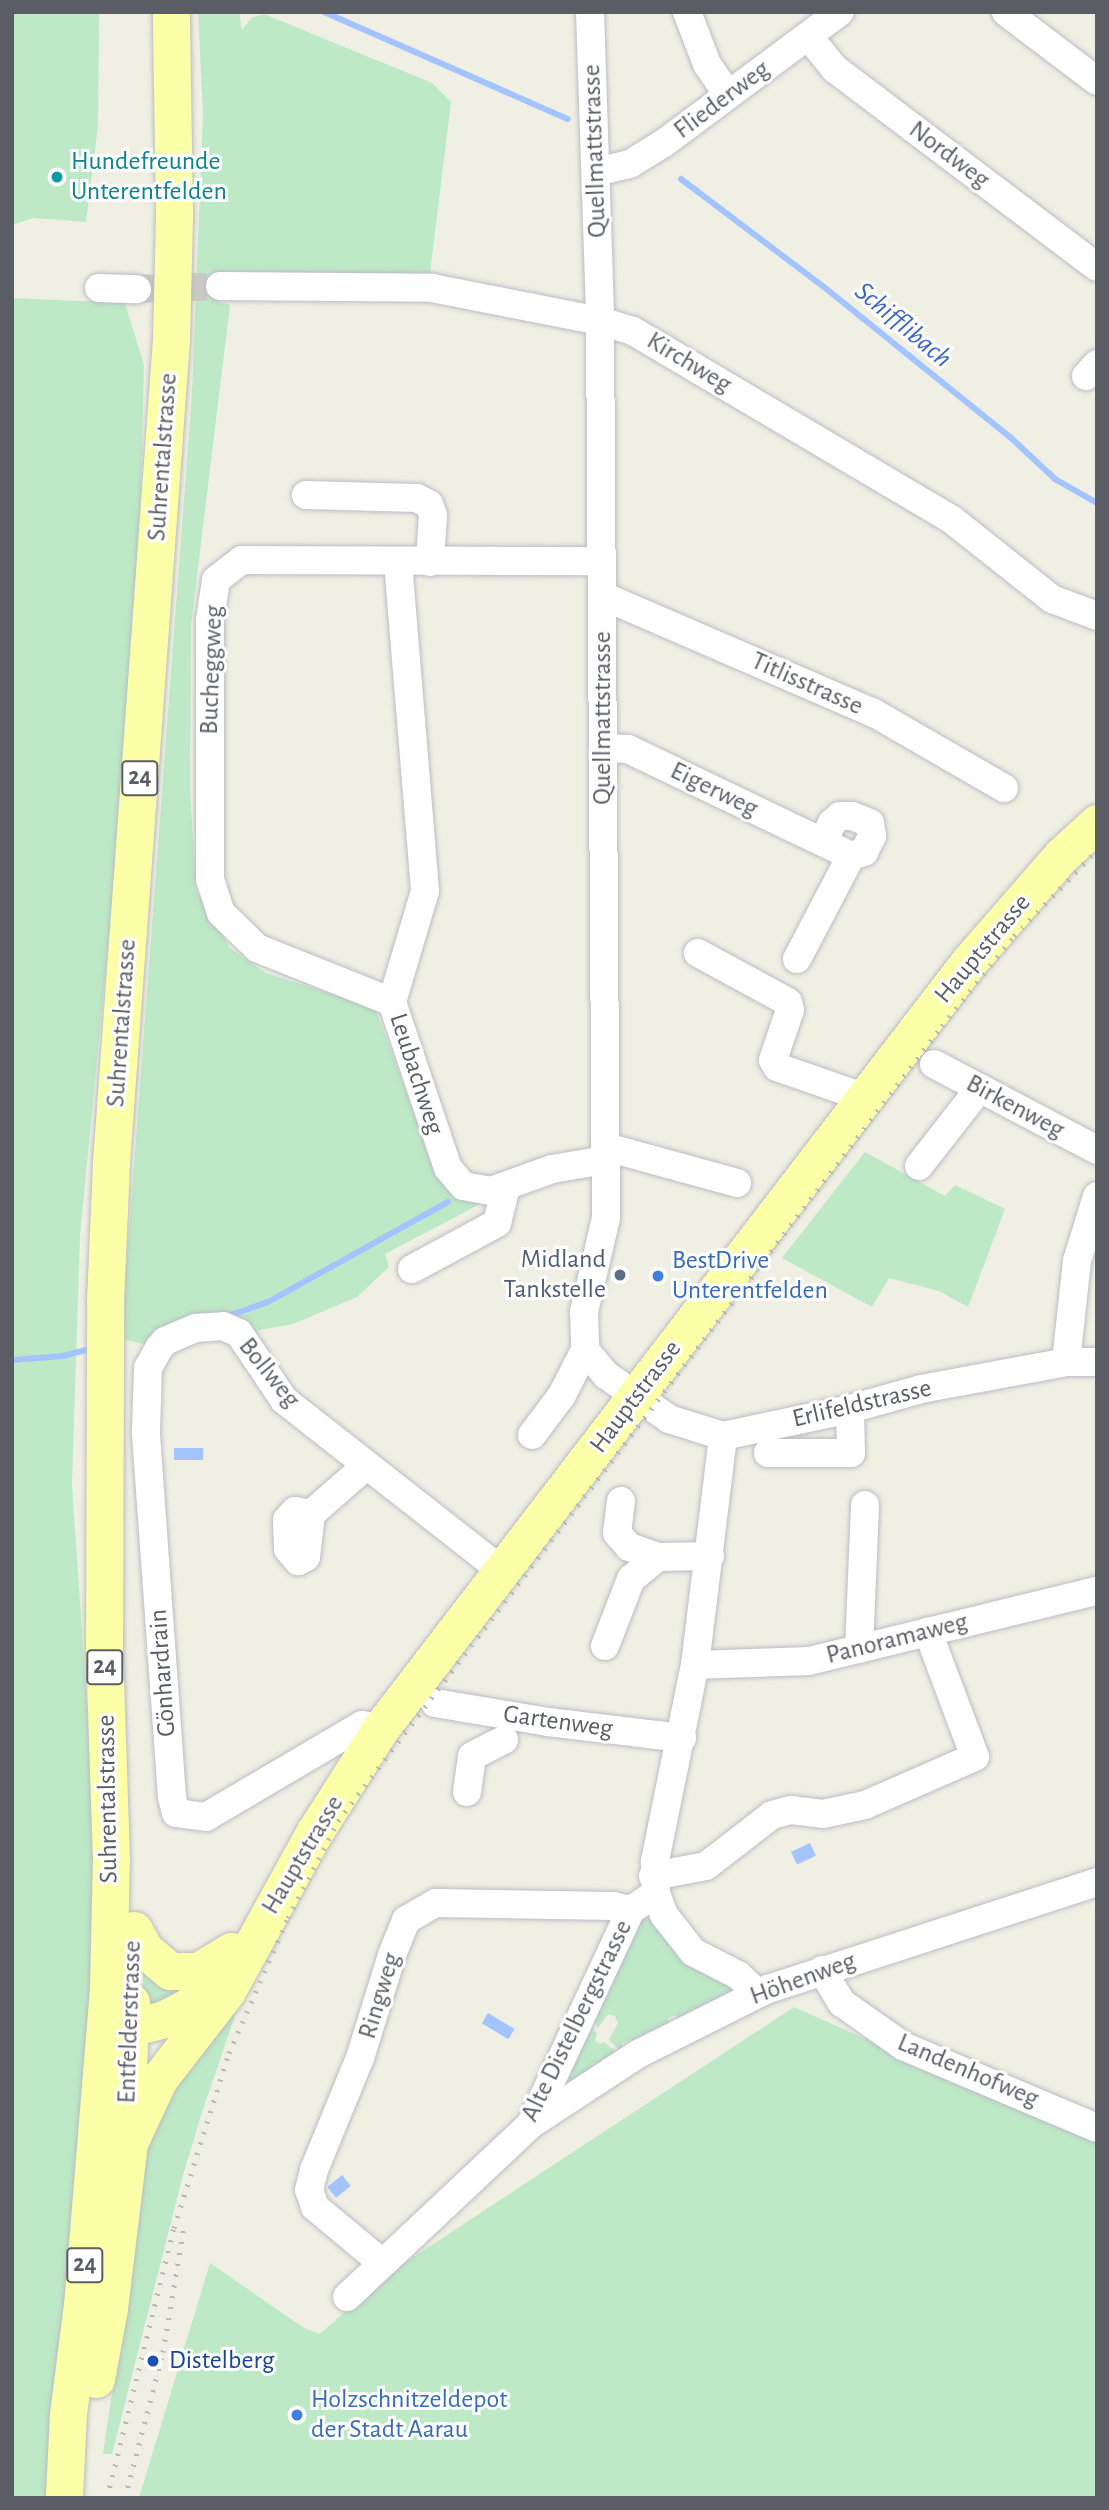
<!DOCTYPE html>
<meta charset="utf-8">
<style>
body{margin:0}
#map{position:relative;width:1109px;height:2510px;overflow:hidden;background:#efefe3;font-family:"Alegreya Sans",sans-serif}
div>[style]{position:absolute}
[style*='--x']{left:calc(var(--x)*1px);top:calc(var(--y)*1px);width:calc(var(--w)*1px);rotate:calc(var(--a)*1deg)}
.green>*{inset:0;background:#bde9c6}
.water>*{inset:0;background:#a3c4ff;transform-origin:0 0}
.stream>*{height:6px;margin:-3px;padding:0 3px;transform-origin:3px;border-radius:3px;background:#a3c4ff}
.minor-tunnel>*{height:28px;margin-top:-14px;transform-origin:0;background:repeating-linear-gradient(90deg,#cacac4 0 28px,transparent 0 42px)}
.roads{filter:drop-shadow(0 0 2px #bbbcc3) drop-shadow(0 0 2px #bbbcc3)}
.minor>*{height:28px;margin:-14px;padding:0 14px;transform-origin:14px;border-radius:14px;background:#fff}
.major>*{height:37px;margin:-18.5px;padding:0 18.5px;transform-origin:18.5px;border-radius:18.5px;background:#fbffa8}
.rail>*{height:5px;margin-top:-2.5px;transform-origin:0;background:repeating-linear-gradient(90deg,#b8b9b9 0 2px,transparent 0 11px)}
.dots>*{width:19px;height:19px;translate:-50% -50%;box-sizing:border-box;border:4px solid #fff;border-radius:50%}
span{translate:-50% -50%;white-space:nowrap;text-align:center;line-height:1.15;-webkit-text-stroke:6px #fff;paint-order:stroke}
.shield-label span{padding:2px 5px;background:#fff;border:2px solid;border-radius:5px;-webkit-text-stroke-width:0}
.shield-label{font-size:24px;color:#5b5d65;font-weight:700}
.street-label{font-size:26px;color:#5b5d65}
.culture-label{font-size:26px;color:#0d838f}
.left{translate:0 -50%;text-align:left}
.service-label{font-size:26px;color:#4e5e75}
.right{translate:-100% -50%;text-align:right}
.shop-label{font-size:26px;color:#366cbe}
.transit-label{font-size:26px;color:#164399}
.water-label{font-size:28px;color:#3c65cc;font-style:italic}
.frame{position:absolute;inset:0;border:14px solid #5b5d65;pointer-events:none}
</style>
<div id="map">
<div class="green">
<div style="clip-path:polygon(12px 12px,99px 12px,98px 126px,86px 222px,33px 218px,12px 225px)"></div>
<div style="clip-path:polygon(198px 12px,239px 12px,242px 30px,251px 18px,264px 14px,432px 83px,451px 102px,429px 281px,242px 280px,241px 271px,220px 278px,220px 302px,230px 305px,191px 625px,190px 789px,196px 891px,230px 948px,266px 973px,375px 1008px,439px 1180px,480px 1204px,385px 1254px,389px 1267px,357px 1297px,293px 1324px,254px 1331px,193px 1319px,145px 1344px,121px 1339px,192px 393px,203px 114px)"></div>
<div style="clip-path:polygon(12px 298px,125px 303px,144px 365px,137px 647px,80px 1235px,72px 1484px,88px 1721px,94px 1884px,92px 2045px,48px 2498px,12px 2498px)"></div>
<div style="clip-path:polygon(865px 1152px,945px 1196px,955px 1185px,1005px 1209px,968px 1307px,939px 1291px,889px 1278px,872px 1307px,782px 1258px)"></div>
<div style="clip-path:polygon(644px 1918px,652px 1919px,730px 1985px,730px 1990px,728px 1994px,678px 2021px,676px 2015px,668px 2018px,670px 2025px,634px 2045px,631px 2039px,622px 2043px,622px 2052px,609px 2040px,618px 2023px,615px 2016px,608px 2014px,598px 2028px,591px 2020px,632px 1926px)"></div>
<div style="clip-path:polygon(269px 1943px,237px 2010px,202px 2112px,183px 2175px,112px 2454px,103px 2454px,148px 2144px,162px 2100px)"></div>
<div style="clip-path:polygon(143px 1963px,191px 1980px,180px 2002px,143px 2008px)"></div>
<div style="clip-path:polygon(794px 2007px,1097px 2142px,1097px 2498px,139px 2498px,210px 2263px,304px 2328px,320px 2334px,389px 2273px)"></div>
<div style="clip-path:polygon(589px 2024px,597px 2034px,595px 2041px,601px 2044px,604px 2042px,618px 2053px,564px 2088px,559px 2078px)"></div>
</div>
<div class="water">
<div style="left:203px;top:1448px;width:12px;height:29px;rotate:90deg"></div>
<div style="left:810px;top:1843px;width:14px;height:21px;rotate:65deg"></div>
<div style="left:488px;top:2013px;width:31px;height:12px;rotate:31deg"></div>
<div style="left:342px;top:2175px;width:14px;height:19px;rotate:51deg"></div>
</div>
<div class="stream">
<div style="--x:324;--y:12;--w:266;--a:23.7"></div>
<div style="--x:681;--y:179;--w:179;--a:37.1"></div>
<div style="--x:824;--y:287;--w:239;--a:38.9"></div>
<div style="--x:1010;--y:437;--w:62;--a:43"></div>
<div style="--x:1055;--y:479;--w:48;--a:29.7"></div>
<div style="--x:228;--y:1316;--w:42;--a:-19.3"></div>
<div style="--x:268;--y:1302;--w:206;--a:-29.1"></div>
<div style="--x:12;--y:1360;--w:51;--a:-4.5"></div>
<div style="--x:63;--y:1356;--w:24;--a:-15"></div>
</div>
<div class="minor-tunnel">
<div style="--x:137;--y:289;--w:83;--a:-2.1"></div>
</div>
<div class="roads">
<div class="minor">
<div style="--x:590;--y:12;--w:309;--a:88.1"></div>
<div style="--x:600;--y:321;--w:897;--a:89.62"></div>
<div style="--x:606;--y:1218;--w:97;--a:103.2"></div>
<div style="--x:584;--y:1312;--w:38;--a:88"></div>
<div style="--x:585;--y:1350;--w:33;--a:50"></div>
<div style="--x:606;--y:1375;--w:77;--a:34.9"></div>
<div style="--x:669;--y:1419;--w:57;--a:17.5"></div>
<div style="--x:723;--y:1436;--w:130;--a:-12"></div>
<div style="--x:850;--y:1409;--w:74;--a:-15.7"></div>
<div style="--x:921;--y:1389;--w:147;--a:-10.5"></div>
<div style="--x:1066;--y:1362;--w:31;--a:0"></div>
<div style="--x:687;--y:12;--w:56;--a:69"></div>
<div style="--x:707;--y:64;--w:37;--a:56"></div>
<div style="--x:1006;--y:12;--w:114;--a:37.2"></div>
<div style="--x:808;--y:36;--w:43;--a:50.7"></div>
<div style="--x:835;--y:69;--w:328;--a:37.1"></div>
<div style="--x:597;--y:172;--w:34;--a:-14"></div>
<div style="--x:630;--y:164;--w:40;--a:-32"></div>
<div style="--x:664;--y:143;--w:219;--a:-36.7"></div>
<div style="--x:220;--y:286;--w:212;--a:0.5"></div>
<div style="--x:432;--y:288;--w:171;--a:11.1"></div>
<div style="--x:600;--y:321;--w:34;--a:17"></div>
<div style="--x:633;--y:331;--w:369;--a:30.6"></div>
<div style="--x:951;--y:519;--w:129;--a:38.4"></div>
<div style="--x:1052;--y:599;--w:48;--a:20.7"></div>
<div style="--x:99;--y:288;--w:38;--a:2"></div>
<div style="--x:1086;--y:376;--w:16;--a:-47"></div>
<div style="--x:306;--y:495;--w:111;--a:1.5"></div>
<div style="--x:417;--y:498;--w:13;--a:27"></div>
<div style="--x:429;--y:504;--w:12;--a:70"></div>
<div style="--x:433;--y:515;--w:47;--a:93.7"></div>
<div style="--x:398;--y:562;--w:330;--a:85.3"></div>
<div style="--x:425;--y:891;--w:116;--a:106.6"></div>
<div style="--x:392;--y:1002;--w:175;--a:71.4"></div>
<div style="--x:448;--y:1168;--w:23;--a:50"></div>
<div style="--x:463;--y:1186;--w:28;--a:10"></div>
<div style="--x:491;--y:1191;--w:65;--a:-19.8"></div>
<div style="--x:552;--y:1169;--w:54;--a:-9.6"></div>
<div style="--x:603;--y:596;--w:295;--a:23.4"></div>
<div style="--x:874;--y:713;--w:150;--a:30"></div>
<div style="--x:603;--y:748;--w:25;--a:2"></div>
<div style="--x:628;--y:749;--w:247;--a:25.6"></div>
<div style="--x:851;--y:856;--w:14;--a:-17"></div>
<div style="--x:864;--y:852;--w:18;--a:-63"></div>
<div style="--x:872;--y:836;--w:13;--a:-99"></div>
<div style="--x:870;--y:823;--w:19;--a:-159"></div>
<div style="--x:852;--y:816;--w:12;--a:180"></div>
<div style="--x:840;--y:816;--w:11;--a:139"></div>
<div style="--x:832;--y:823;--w:21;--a:115"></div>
<div style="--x:698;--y:953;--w:102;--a:28.6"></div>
<div style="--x:788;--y:1002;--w:8;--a:76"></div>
<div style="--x:790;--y:1010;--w:53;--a:108.8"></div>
<div style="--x:773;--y:1060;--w:8;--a:60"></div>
<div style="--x:777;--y:1067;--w:91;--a:19.2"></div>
<div style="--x:797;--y:959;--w:116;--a:-62.3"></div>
<div style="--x:392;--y:1002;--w:145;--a:-158.2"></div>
<div style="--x:257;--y:948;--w:50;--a:-135.8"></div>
<div style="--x:221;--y:913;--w:36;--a:-108"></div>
<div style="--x:210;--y:879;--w:259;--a:-90"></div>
<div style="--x:210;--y:620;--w:40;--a:-81.5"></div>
<div style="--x:216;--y:580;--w:33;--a:-38"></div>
<div style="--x:242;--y:560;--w:359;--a:0.2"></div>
<div style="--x:934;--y:1064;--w:184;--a:27.8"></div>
<div style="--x:606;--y:1147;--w:136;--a:15.4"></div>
<div style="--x:919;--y:1166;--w:99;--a:-52"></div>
<div style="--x:412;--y:1269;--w:97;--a:-28.4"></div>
<div style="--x:497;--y:1223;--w:38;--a:-76"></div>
<div style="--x:1066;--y:1362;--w:102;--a:-83.8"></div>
<div style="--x:1077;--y:1261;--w:68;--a:-72.9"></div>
<div style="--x:532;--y:1435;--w:50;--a:-53.1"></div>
<div style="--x:562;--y:1395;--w:51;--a:-62.9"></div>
<div style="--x:768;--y:1453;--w:83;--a:0"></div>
<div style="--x:851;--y:1453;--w:44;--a:-91.3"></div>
<div style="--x:621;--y:1501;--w:32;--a:97"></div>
<div style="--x:617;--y:1533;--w:18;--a:49"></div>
<div style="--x:629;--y:1547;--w:31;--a:19"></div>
<div style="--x:311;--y:1514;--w:16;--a:-169"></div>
<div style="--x:295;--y:1511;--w:12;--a:132"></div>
<div style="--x:287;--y:1520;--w:29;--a:88"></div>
<div style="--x:288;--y:1549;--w:16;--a:50"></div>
<div style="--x:298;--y:1561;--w:9;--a:-27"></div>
<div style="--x:306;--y:1557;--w:43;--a:-83.4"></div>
<div style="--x:311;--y:1514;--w:74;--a:-41.2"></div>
<div style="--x:605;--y:1646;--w:72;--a:-68.8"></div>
<div style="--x:631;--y:1579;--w:35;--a:-39"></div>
<div style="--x:658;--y:1557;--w:52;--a:-1.1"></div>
<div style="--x:859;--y:1649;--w:144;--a:-87.6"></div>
<div style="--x:695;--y:1665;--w:114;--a:-2"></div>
<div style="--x:809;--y:1661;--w:296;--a:-13.7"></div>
<div style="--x:435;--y:1703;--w:115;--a:9.5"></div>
<div style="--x:548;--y:1722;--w:135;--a:6.8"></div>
<div style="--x:381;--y:1728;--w:19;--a:-171"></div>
<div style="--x:362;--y:1725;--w:181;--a:149.5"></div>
<div style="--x:206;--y:1817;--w:30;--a:-172"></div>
<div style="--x:176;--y:1813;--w:16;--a:-104"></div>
<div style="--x:172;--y:1797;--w:367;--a:-94.1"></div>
<div style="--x:146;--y:1431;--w:63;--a:-88.2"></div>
<div style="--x:148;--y:1368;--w:23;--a:-61"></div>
<div style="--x:159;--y:1348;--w:9;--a:-49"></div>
<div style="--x:165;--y:1341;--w:34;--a:-23"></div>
<div style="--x:196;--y:1328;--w:27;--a:-4"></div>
<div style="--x:223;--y:1326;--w:17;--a:24"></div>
<div style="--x:239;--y:1333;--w:81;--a:56.1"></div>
<div style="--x:284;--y:1400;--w:277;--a:38.1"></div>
<div style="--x:467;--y:1792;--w:36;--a:-82"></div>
<div style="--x:472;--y:1756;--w:36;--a:-27"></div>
<div style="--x:653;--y:1876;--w:54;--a:-10.7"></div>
<div style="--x:706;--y:1866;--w:83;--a:-37.7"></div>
<div style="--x:772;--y:1815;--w:20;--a:-15"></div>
<div style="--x:791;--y:1810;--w:32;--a:7"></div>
<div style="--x:823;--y:1814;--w:43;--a:-12.1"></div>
<div style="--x:865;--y:1805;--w:120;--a:-23.6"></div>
<div style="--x:975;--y:1757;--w:134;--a:-110.6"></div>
<div style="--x:656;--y:1893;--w:23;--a:70"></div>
<div style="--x:664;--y:1915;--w:47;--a:51.9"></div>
<div style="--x:693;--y:1952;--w:51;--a:27.1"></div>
<div style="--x:738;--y:1975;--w:26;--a:43"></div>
<div style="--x:822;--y:1970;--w:39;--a:59"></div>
<div style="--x:842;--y:2003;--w:75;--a:35.2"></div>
<div style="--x:903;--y:2046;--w:211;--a:22.9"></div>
<div style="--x:531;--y:2124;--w:128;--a:-33.2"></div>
<div style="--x:638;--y:2054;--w:145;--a:-26.6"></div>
<div style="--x:768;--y:1989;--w:346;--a:-18"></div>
<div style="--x:381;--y:2262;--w:86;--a:-140.2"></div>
<div style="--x:315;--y:2207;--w:18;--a:-109"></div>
<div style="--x:309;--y:2190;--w:21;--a:-76"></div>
<div style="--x:314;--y:2170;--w:121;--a:-67.7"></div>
<div style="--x:360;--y:2058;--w:108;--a:-72.7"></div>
<div style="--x:392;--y:1955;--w:38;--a:-68"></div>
<div style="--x:406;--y:1920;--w:34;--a:-30"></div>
<div style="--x:436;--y:1903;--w:177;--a:1"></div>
<div style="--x:613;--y:1906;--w:18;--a:13"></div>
<div style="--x:347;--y:2297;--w:253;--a:-43.2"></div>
<div style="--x:531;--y:2124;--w:236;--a:-65"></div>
<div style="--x:631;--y:1910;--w:30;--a:-34"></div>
<div style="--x:656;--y:1893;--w:32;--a:-92"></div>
<div style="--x:655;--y:1861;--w:200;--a:-78.5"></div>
<div style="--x:695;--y:1665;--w:231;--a:-83"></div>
</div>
<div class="major">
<div style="--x:134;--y:1930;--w:23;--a:61"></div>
<div style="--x:145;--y:1950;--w:33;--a:40"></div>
<div style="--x:170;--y:1971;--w:28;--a:0"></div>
<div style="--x:198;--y:1971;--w:39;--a:-31"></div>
<div style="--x:107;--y:2034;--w:59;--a:-14.7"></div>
<div style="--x:164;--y:2019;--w:28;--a:-27"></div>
<div style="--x:189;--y:2006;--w:37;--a:-45"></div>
<div style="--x:129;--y:2143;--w:71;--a:-64.9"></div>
<div style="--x:159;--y:2079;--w:111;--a:-52.3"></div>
<div style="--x:227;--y:1991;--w:180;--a:-61.2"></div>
<div style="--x:314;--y:1833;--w:125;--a:-57.5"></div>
<div style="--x:381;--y:1728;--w:964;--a:-52.5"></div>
<div style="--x:968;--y:963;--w:142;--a:-49"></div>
<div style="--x:1061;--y:856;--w:49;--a:-42.5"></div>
<div style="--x:96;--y:2379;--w:72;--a:-79.6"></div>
<div style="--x:109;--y:2308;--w:166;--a:-83.1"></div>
<div style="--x:129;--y:2143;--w:31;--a:-96"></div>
<div style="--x:126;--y:2112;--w:110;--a:-87.4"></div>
<div style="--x:64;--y:2495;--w:81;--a:-87.2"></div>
<div style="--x:68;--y:2414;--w:110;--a:-82.7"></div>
<div style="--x:82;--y:2305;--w:318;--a:-85.3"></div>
<div style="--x:108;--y:1988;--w:128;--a:-88.7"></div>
<div style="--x:111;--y:1860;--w:211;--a:-91.9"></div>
<div style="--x:104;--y:1649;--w:348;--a:-89.8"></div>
<div style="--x:105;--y:1301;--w:139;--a:-87.5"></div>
<div style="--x:111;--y:1162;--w:824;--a:-85.83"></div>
<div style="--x:171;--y:340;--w:127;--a:-88.6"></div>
<div style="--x:174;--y:213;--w:201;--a:-90.9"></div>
</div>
</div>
<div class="rail">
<div style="--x:107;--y:2498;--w:278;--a:-76.1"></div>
<div style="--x:174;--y:2228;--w:183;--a:-72.6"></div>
<div style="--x:229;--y:2053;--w:147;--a:-66.4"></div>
<div style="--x:288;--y:1918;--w:109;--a:-62.7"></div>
<div style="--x:338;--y:1821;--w:998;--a:-52.77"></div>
<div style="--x:942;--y:1026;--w:115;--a:-51.3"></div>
<div style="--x:1014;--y:936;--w:120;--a:-46"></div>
<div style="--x:125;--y:2498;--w:151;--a:-75.4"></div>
<div style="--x:163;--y:2352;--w:127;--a:-80.5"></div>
</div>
<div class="dots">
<div style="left:57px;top:177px;background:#0f9aa8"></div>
<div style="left:620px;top:1275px;background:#5c6f8a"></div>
<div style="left:658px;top:1276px;background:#3f7fe0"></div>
<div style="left:153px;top:2361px;background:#1a4fb4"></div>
<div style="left:297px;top:2415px;background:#3f7fe0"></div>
</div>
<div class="shield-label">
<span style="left:140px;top:778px">24</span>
<span style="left:105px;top:1667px">24</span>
<span style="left:85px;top:2265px">24</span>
</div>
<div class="street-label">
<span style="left:722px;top:100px;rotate:-37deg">Fliederweg</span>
<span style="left:595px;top:151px;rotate:-92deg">Quellmattstrasse</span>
<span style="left:949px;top:155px;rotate:37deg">Nordweg</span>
<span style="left:689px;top:363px;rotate:31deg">Kirchweg</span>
<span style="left:163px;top:457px;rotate:-86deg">Suhrentalstrasse</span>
<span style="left:212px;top:670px;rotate:-88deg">Bucheggweg</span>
<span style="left:807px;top:684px;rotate:24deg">Titlisstrasse</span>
<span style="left:603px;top:718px;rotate:-90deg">Quellmattstrasse</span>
<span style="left:714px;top:790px;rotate:26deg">Eigerweg</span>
<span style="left:983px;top:949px;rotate:-50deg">Hauptstrasse</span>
<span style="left:122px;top:1023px;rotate:-86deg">Suhrentalstrasse</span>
<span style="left:416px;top:1074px;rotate:72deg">Leubachweg</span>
<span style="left:1015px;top:1107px;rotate:28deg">Birkenweg</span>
<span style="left:269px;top:1373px;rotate:51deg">Bollweg</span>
<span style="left:636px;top:1397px;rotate:-53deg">Hauptstrasse</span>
<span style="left:862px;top:1404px;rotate:-13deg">Erlifeldstrasse</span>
<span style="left:897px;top:1639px;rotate:-14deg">Panoramaweg</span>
<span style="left:163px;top:1673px;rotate:-94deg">Gönhardrain</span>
<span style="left:558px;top:1722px;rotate:8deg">Gartenweg</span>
<span style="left:108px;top:1799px;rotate:-91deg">Suhrentalstrasse</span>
<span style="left:303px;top:1855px;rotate:-59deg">Hauptstrasse</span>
<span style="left:803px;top:1979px;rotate:-20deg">Höhenweg</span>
<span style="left:380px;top:1996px;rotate:-73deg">Ringweg</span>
<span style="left:577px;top:2021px;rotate:-64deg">Alte Distelbergstrasse</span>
<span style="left:130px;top:2022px;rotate:-88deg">Entfelderstrasse</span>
<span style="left:968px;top:2071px;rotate:23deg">Landenhofweg</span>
</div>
<div class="culture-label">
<span class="left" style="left:71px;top:177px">Hundefreunde<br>Unterentfelden</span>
</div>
<div class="service-label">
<span class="right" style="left:606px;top:1275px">Midland<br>Tankstelle</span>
</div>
<div class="shop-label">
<span class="left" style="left:672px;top:1276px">BestDrive<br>Unterentfelden</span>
<span class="left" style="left:311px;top:2415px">Holzschnitzeldepot<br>der Stadt Aarau</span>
</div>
<div class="transit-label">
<span class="left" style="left:169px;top:2361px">Distelberg</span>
</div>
<div class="water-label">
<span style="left:903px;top:325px;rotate:40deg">Schifflibach</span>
</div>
<div class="frame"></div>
</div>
